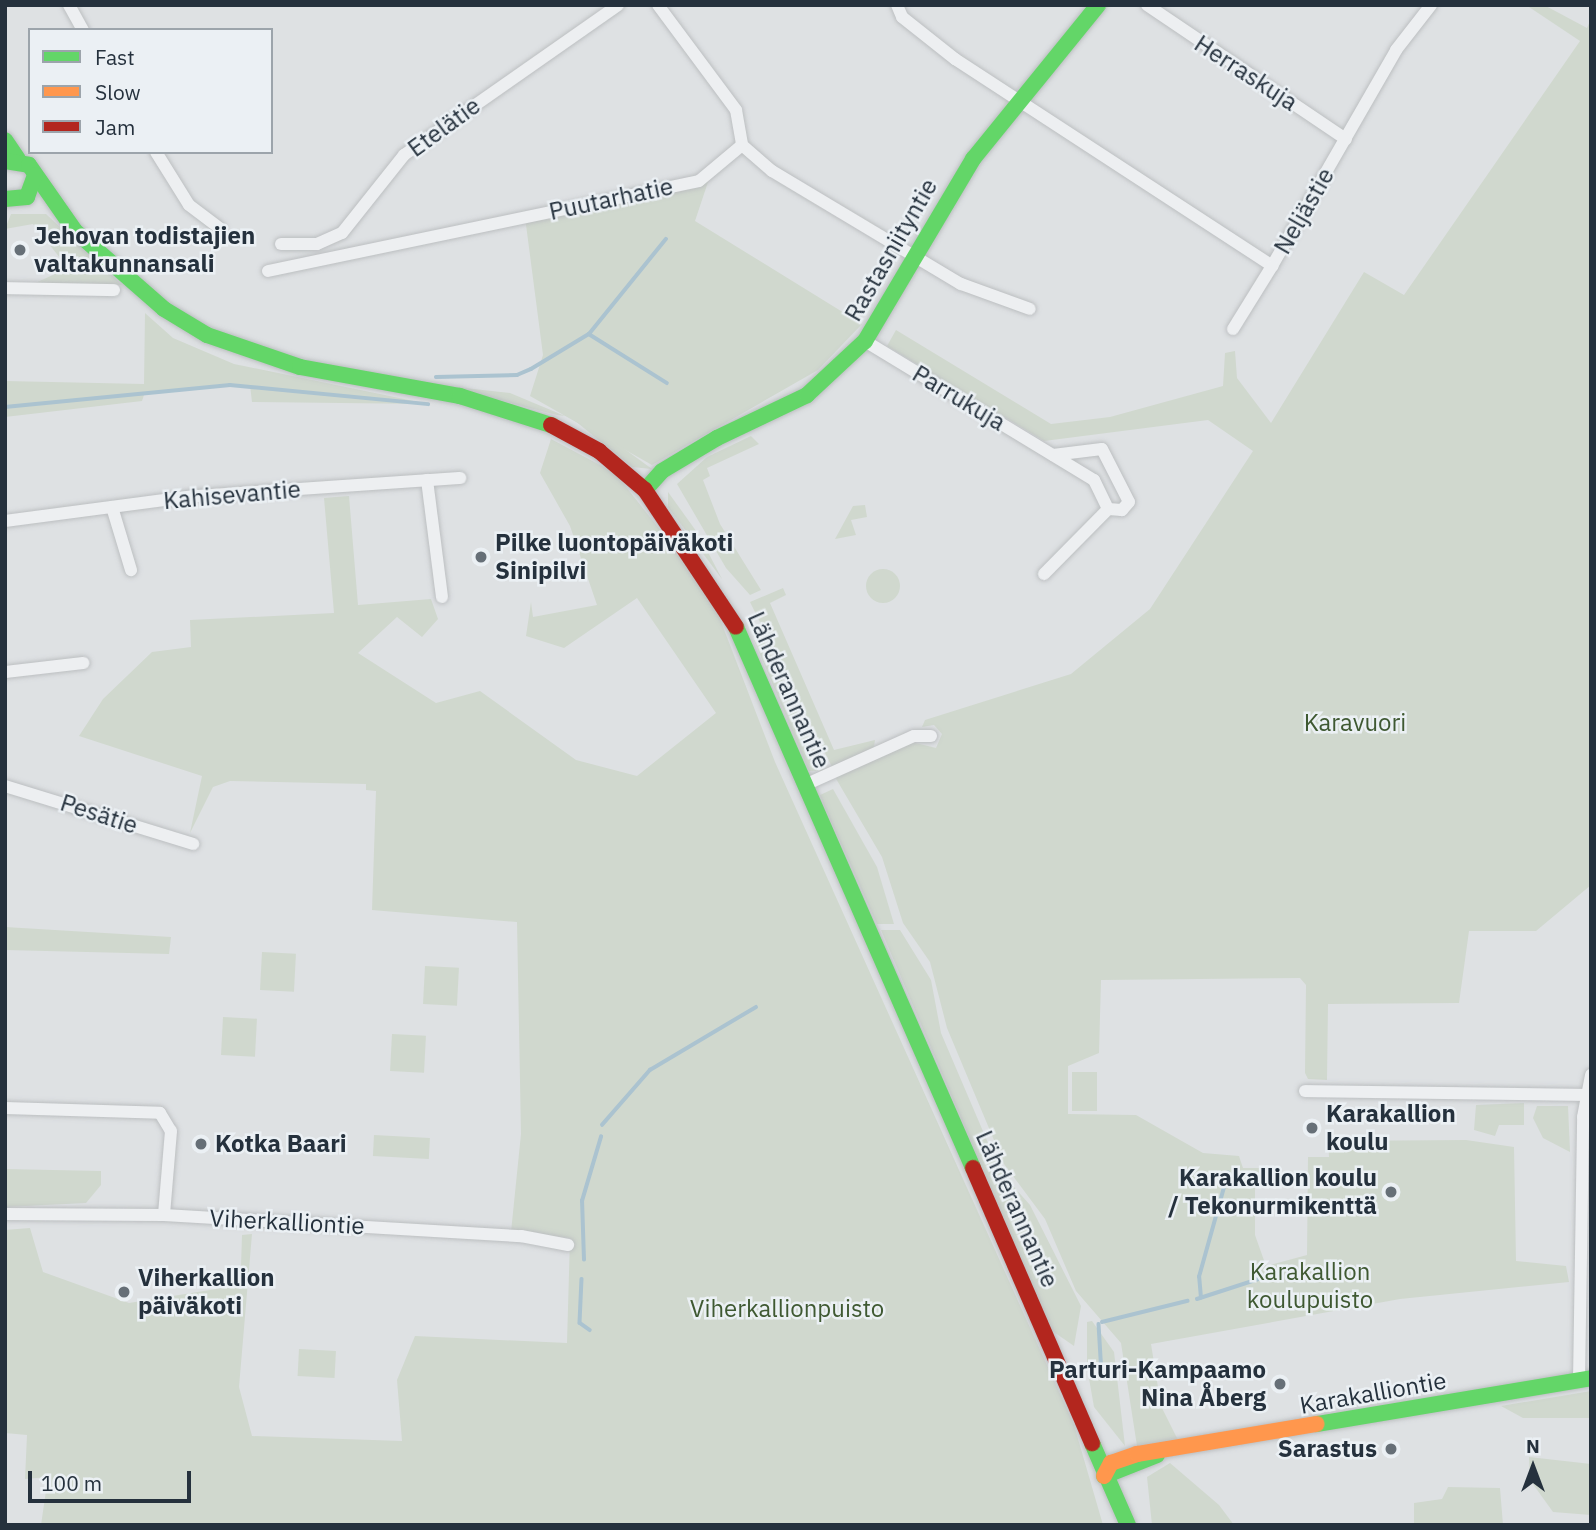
<!DOCTYPE html>
<meta charset="utf-8">
<style>
body{margin:0}
#map{position:relative;width:1596px;height:1530px;overflow:hidden;background:#dee1e3;font-family:"IBM Plex Sans",sans-serif}
div>[style]{position:absolute}
[style*='--x']{left:calc(var(--x)*1px);top:calc(var(--y)*1px);width:calc(var(--w)*1px);rotate:calc(var(--a)*1deg)}
.green>*{inset:0;background:#d0d8ce;transform-origin:0 0}
.round{border-radius:50%}
.stream>*{height:3.5px;margin:-1.75px;padding:0 1.75px;transform-origin:1.75px;border-radius:1.75px;background:#abc3d0}
.roads{filter:drop-shadow(0 0 2px #bcbfc1) drop-shadow(0 0 2px #bcbfc1)}
.street>*{height:12px;margin:-6px;padding:0 6px;transform-origin:6px;border-radius:6px;background:#edeff1}
.fast>*{height:16px;margin:-8px;padding:0 8px;transform-origin:8px;border-radius:8px;background:#63d668}
.slow>*{height:16px;margin:-8px;padding:0 8px;transform-origin:8px;border-radius:8px;background:#ff974d}
.jam>*{height:16px;margin:-8px;padding:0 8px;transform-origin:8px;border-radius:8px;background:#b3261e}
.dots>*{width:19px;height:19px;translate:-50% -50%;box-sizing:border-box;border:4px solid #ebf0f4;border-radius:50%}
span{translate:-50% -50%;white-space:nowrap;text-align:center;line-height:1.15;-webkit-text-stroke:5px #ebf0f4;paint-order:stroke}
.street-label{font-size:24px;color:#25313d}
.poi-label{font-size:24px;color:#25313d;font-weight:700}
.left{translate:0 -50%;text-align:left}
.right{translate:-100% -50%;text-align:right}
.park-label{font-size:24px;color:#3f5932}
.frame{position:absolute;inset:0;border:7px solid #25313d;pointer-events:none}
.legend{position:absolute;left:28px;top:28px;width:245px;height:126px;box-sizing:border-box;background:#ebf0f4;border:2px solid #9ca4ab;margin:0;padding:9px 12px;list-style:none;font-size:21px;color:#25313d}
.legend li{display:flex;align-items:center;gap:14px;height:35px}
.legend b{width:35px;border:2px solid #9ca4ab}
.north{position:absolute;left:1498px;top:1432px;width:70px;height:70px;-webkit-text-stroke:5px #ebf0f4;paint-order:stroke;rotate:0deg;font-size:19px;font-weight:700;line-height:28px;text-align:center;color:#25313d}
.north::after{content:'';display:block;margin:auto;width:24px;height:32px;background:#25313d;clip-path:polygon(50% 0,100% 100%,50% 72%,0 100%)}
.scale{position:absolute;left:28px;top:1471px;width:163px;height:32px;box-sizing:border-box;border:4px solid #25313d;border-top:0;padding-left:9px;font-size:21px;line-height:24px;white-space:nowrap;color:#25313d;-webkit-text-stroke:5px #ebf0f4;paint-order:stroke}
</style>
<div id="map">
<div class="green">
<div style="clip-path:polygon(1526px 5px,1544px 5px,1587px 28px,1591px 19px,1591px 885px,1536px 931px,1469px 931px,1459px 1003px,1328px 1004px,1327px 1080px,1308px 1079px,1305px 1073px,1306px 985px,1300px 978px,1101px 980px,1099px 1053px,1068px 1066px,1068px 1114px,1136px 1115px,1203px 1153px,1239px 1156px,1243px 1168px,1263px 1168px,1255px 1187px,1255px 1235px,1266px 1266px,1307px 1255px,1308px 1157px,1329px 1157px,1328px 1141px,1466px 1140px,1514px 1147px,1516px 1261px,1566px 1266px,1569px 1282px,1400px 1299px,1151px 1344px,1161px 1406px,1178px 1440px,1137px 1446px,1121px 1343px,1076px 1291px,1045px 1219px,1004px 1164px,947px 1028px,930px 962px,903px 923px,882px 857px,835px 777px,912px 742px,936px 748px,942px 734px,934px 725px,922px 727px,925px 720px,1071px 674px,1150px 609px,1253px 451px,1208px 420px,1044px 441px,887px 346px,896px 330px,1051px 424px,1110px 417px,1223px 386px,1225px 353px,1235px 351px,1237px 378px,1271px 423px,1364px 272px,1404px 295px,1580px 41px)"></div>
<div style="clip-path:polygon(710px 176px,695px 221px,862px 324px,818px 370px,652px 465px,530px 396px,543px 355px,525px 217px)"></div>
<div style="clip-path:polygon(11px 214px,46px 214px,122px 285px,31px 285px,68px 268px,33px 224px,5px 229px)"></div>
<div style="clip-path:polygon(145px 313px,173px 338px,234px 364px,428px 404px,252px 402px,250px 385px,145px 392px,142px 401px,5px 417px,5px 381px,144px 384px)"></div>
<div style="clip-path:polygon(446px 386px,510px 393px,565px 416px,557px 415px)"></div>
<div style="clip-path:polygon(579px 421px,615px 442px,652px 469px,632px 467px,574px 420px)"></div>
<div style="clip-path:polygon(751px 436px,759px 444px,707px 468px,710px 476px,703px 480px,720px 524px,761px 590px,750px 595px,726px 568px,677px 484px,707px 457px)"></div>
<div style="clip-path:polygon(551px 439px,615px 473px,710px 593px,775px 762px,1074px 1425px,1103px 1525px,41px 1525px,48px 1477px,25px 1479px,27px 1435px,5px 1433px,5px 1230px,30px 1228px,43px 1272px,129px 1303px,229px 1287px,241px 1267px,242px 1235px,252px 1234px,239px 1387px,252px 1436px,402px 1441px,397px 1380px,415px 1336px,567px 1343px,570px 1238px,511px 1232px,521px 1134px,517px 922px,372px 910px,376px 791px,366px 790px,366px 784px,230px 781px,213px 787px,190px 833px,202px 776px,79px 736px,103px 699px,152px 652px,191px 647px,190px 620px,334px 613px,324px 498px,349px 496px,358px 605px,431px 599px,438px 619px,422px 637px,397px 617px,358px 653px,436px 703px,480px 691px,576px 760px,637px 776px,716px 713px,637px 598px,564px 648px,526px 636px,531px 602px,533px 617px,597px 605px,570px 526px,540px 473px)"></div>
<div style="clip-path:polygon(668px 492px,699px 535px,722px 579px,668px 507px)"></div>
<div style="clip-path:polygon(865px 505px,867px 517px,851px 520px,856px 535px,835px 539px,853px 506px)"></div>
<div class="round" style="left:866px;top:569px;width:34px;height:34px"></div>
<div style="clip-path:polygon(783px 588px,786px 595px,770px 603px,834px 750px,875px 740px,874px 747px,832px 767px,750px 602px)"></div>
<div style="clip-path:polygon(754px 640px,764px 640px,824px 771px,809px 771px)"></div>
<div style="clip-path:polygon(833px 789px,877px 867px,894px 924px,877px 924px,825px 808px,820px 795px)"></div>
<div style="clip-path:polygon(5px 927px,171px 937px,169px 954px,5px 950px)"></div>
<div style="clip-path:polygon(881px 930px,900px 930px,931px 980px,941px 1033px,1000px 1171px,1030px 1205px,1081px 1306px,1074px 1346px,1051px 1330px)"></div>
<div style="left:262px;top:952px;width:34px;height:38px;rotate:3deg"></div>
<div style="left:425px;top:966px;width:34px;height:38px;rotate:3deg"></div>
<div style="left:223px;top:1017px;width:34px;height:38px;rotate:3deg"></div>
<div style="left:392px;top:1034px;width:34px;height:37px;rotate:3deg"></div>
<div style="left:1072px;top:1072px;width:25px;height:39px"></div>
<div style="clip-path:polygon(1524px 1103px,1524px 1125px,1499px 1125px,1495px 1136px,1474px 1130px,1476px 1105px)"></div>
<div style="clip-path:polygon(1537px 1106px,1568px 1106px,1570px 1152px,1543px 1138px,1533px 1118px)"></div>
<div style="left:374px;top:1135px;width:56px;height:21px;rotate:3deg"></div>
<div style="clip-path:polygon(5px 1169px,101px 1171px,101px 1185px,86px 1203px,5px 1207px)"></div>
<div style="clip-path:polygon(1092px 1321px,1114px 1352px,1125px 1446px,1094px 1407px,1087px 1367px,1087px 1322px)"></div>
<div style="left:299px;top:1349px;width:37px;height:27px;rotate:3deg"></div>
<div style="clip-path:polygon(1591px 1391px,1591px 1418px,1523px 1418px,1501px 1406px)"></div>
<div style="clip-path:polygon(1529px 1457px,1591px 1464px,1591px 1515px,1553px 1512px,1530px 1480px)"></div>
<div style="clip-path:polygon(1170px 1463px,1219px 1505px,1234px 1525px,1152px 1525px,1147px 1477px)"></div>
<div style="clip-path:polygon(1448px 1487px,1500px 1488px,1503px 1525px,1414px 1525px,1414px 1503px,1442px 1499px)"></div>
</div>
<div class="stream">
<div style="--x:589;--y:334;--w:92;--a:32.1"></div>
<div style="--x:436;--y:377;--w:81;--a:-1.4"></div>
<div style="--x:517;--y:375;--w:15;--a:-23"></div>
<div style="--x:531;--y:369;--w:68;--a:-31.1"></div>
<div style="--x:589;--y:334;--w:122;--a:-51"></div>
<div style="--x:5;--y:407;--w:226;--a:-5.6"></div>
<div style="--x:230;--y:385;--w:199;--a:5.5"></div>
<div style="--x:602;--y:1125;--w:73;--a:-48.9"></div>
<div style="--x:650;--y:1070;--w:123;--a:-30.7"></div>
<div style="--x:584;--y:1260;--w:59;--a:-91.9"></div>
<div style="--x:582;--y:1201;--w:67;--a:-73.5"></div>
<div style="--x:582;--y:1279;--w:44;--a:92.6"></div>
<div style="--x:580;--y:1323;--w:12;--a:35"></div>
<div style="--x:1201;--y:1298;--w:21;--a:-95"></div>
<div style="--x:1199;--y:1277;--w:108;--a:-74.4"></div>
<div style="--x:1197;--y:1299;--w:81;--a:-18"></div>
<div style="--x:1102;--y:1322;--w:88;--a:-13.9"></div>
<div style="--x:1099;--y:1324;--w:51;--a:86.6"></div>
</div>
<div class="roads">
<div class="street">
<div style="--x:69;--y:5;--w:29;--a:61"></div>
<div style="--x:658;--y:5;--w:131;--a:53.4"></div>
<div style="--x:736;--y:110;--w:36;--a:80"></div>
<div style="--x:897;--y:5;--w:13;--a:67"></div>
<div style="--x:902;--y:17;--w:68;--a:38.4"></div>
<div style="--x:955;--y:59;--w:379;--a:33.1"></div>
<div style="--x:1272;--y:266;--w:249;--a:-60.1"></div>
<div style="--x:1396;--y:50;--w:57;--a:-52.1"></div>
<div style="--x:1147;--y:5;--w:240;--a:34"></div>
<div style="--x:156;--y:152;--w:62;--a:58.1"></div>
<div style="--x:189;--y:205;--w:39;--a:37"></div>
<div style="--x:281;--y:244;--w:36;--a:0"></div>
<div style="--x:317;--y:244;--w:27;--a:-24"></div>
<div style="--x:342;--y:233;--w:100;--a:-51.5"></div>
<div style="--x:404;--y:155;--w:261;--a:-35"></div>
<div style="--x:268;--y:271;--w:440;--a:-11.8"></div>
<div style="--x:699;--y:181;--w:56;--a:-39.9"></div>
<div style="--x:742;--y:145;--w:40;--a:41"></div>
<div style="--x:772;--y:171;--w:220;--a:30.9"></div>
<div style="--x:961;--y:284;--w:73;--a:19.9"></div>
<div style="--x:5;--y:288;--w:109;--a:1.1"></div>
<div style="--x:1233;--y:329;--w:74;--a:-58.2"></div>
<div style="--x:865;--y:341;--w:268;--a:31.3"></div>
<div style="--x:1094;--y:480;--w:32;--a:64"></div>
<div style="--x:1053;--y:455;--w:49;--a:-7"></div>
<div style="--x:1102;--y:449;--w:59;--a:63"></div>
<div style="--x:1129;--y:502;--w:11;--a:131"></div>
<div style="--x:1122;--y:510;--w:14;--a:-176"></div>
<div style="--x:427;--y:480;--w:118;--a:82.7"></div>
<div style="--x:112;--y:507;--w:66;--a:73.2"></div>
<div style="--x:5;--y:521;--w:193;--a:-7.5"></div>
<div style="--x:196;--y:496;--w:265;--a:-3.9"></div>
<div style="--x:1044;--y:574;--w:91;--a:-45.4"></div>
<div style="--x:5;--y:672;--w:79;--a:-6.6"></div>
<div style="--x:807;--y:784;--w:117;--a:-24.2"></div>
<div style="--x:914;--y:736;--w:17;--a:0"></div>
<div style="--x:5;--y:786;--w:197;--a:17.1"></div>
<div style="--x:1305;--y:1091;--w:280;--a:0.8"></div>
<div style="--x:5;--y:1108;--w:155;--a:1.8"></div>
<div style="--x:160;--y:1113;--w:21;--a:59"></div>
<div style="--x:171;--y:1131;--w:84;--a:94.8"></div>
<div style="--x:5;--y:1214;--w:159;--a:0.4"></div>
<div style="--x:164;--y:1215;--w:358;--a:3.4"></div>
<div style="--x:521;--y:1236;--w:48;--a:10.8"></div>
<div style="--x:1579;--y:1381;--w:264;--a:-89.1"></div>
<div style="--x:1583;--y:1117;--w:43;--a:-79.2"></div>
</div>
<div class="fast">
<div style="--x:5;--y:140;--w:23;--a:56"></div>
<div style="--x:5;--y:161;--w:24;--a:9"></div>
<div style="--x:29;--y:165;--w:80;--a:55.1"></div>
<div style="--x:75;--y:231;--w:118;--a:41.2"></div>
<div style="--x:164;--y:309;--w:50;--a:31.2"></div>
<div style="--x:207;--y:335;--w:98;--a:19"></div>
<div style="--x:300;--y:367;--w:163;--a:10.3"></div>
<div style="--x:460;--y:396;--w:96;--a:17.7"></div>
<div style="--x:5;--y:199;--w:22;--a:-5"></div>
<div style="--x:27;--y:197;--w:23;--a:-70"></div>
<div style="--x:645;--y:490;--w:25;--a:-48"></div>
<div style="--x:662;--y:471;--w:64;--a:-31"></div>
<div style="--x:717;--y:438;--w:100;--a:-25.5"></div>
<div style="--x:807;--y:395;--w:79;--a:-43"></div>
<div style="--x:865;--y:341;--w:212;--a:-59.3"></div>
<div style="--x:973;--y:159;--w:198;--a:-50.9"></div>
<div style="--x:736;--y:627;--w:591;--a:66.34"></div>
<div style="--x:1317;--y:1424;--w:278;--a:-9.5"></div>
<div style="--x:1092;--y:1443;--w:90;--a:66.3"></div>
<div style="--x:1104;--y:1476;--w:57;--a:-21.6"></div>
</div>
<div class="slow">
<div style="--x:1104;--y:1476;--w:15;--a:-62"></div>
<div style="--x:1111;--y:1463;--w:28;--a:-19"></div>
<div style="--x:1137;--y:1454;--w:182;--a:-9.5"></div>
</div>
<div class="jam">
<div style="--x:551;--y:425;--w:55;--a:28.4"></div>
<div style="--x:599;--y:451;--w:60;--a:40.3"></div>
<div style="--x:645;--y:490;--w:164;--a:56.4"></div>
<div style="--x:973;--y:1168;--w:300;--a:66.6"></div>
</div>
</div>
<div class="dots">
<div style="left:20px;top:250px;background:#666f77"></div>
<div style="left:481px;top:557px;background:#666f77"></div>
<div style="left:1312px;top:1128px;background:#666f77"></div>
<div style="left:201px;top:1144px;background:#666f77"></div>
<div style="left:1391px;top:1192px;background:#666f77"></div>
<div style="left:124px;top:1292px;background:#666f77"></div>
<div style="left:1280px;top:1384px;background:#666f77"></div>
<div style="left:1391px;top:1449px;background:#666f77"></div>
</div>
<div class="street-label">
<span style="left:1246px;top:73px;rotate:33deg">Herraskuja</span>
<span style="left:444px;top:127px;rotate:-36deg">Etelätie</span>
<span style="left:611px;top:199px;rotate:-12deg">Puutarhatie</span>
<span style="left:1304px;top:211px;rotate:-60deg">Neljästie</span>
<span style="left:891px;top:250px;rotate:-60deg">Rastasniityntie</span>
<span style="left:959px;top:398px;rotate:31deg">Parrukuja</span>
<span style="left:232px;top:495px;rotate:-5deg">Kahisevantie</span>
<span style="left:789px;top:690px;rotate:66deg">Lähderannantie</span>
<span style="left:99px;top:814px;rotate:18deg">Pesätie</span>
<span style="left:1017px;top:1209px;rotate:66deg">Lähderannantie</span>
<span style="left:287px;top:1222px;rotate:3deg">Viherkalliontie</span>
<span style="left:1373px;top:1393px;rotate:-10deg">Karakalliontie</span>
</div>
<div class="poi-label">
<span class="left" style="left:34px;top:250px">Jehovan todistajien<br>valtakunnansali</span>
<span class="left" style="left:495px;top:557px">Pilke luontopäiväkoti<br>Sinipilvi</span>
<span class="left" style="left:1326px;top:1128px">Karakallion<br>koulu</span>
<span class="left" style="left:215px;top:1144px">Kotka Baari</span>
<span class="right" style="left:1377px;top:1192px">Karakallion koulu<br>/ Tekonurmikenttä</span>
<span class="left" style="left:138px;top:1292px">Viherkallion<br>päiväkoti</span>
<span class="right" style="left:1266px;top:1384px">Parturi-Kampaamo<br>Nina Åberg</span>
<span class="right" style="left:1377px;top:1449px">Sarastus</span>
</div>
<div class="park-label">
<span style="left:1355px;top:723px">Karavuori</span>
<span style="left:1310px;top:1286px">Karakallion<br>koulupuisto</span>
<span style="left:787px;top:1309px">Viherkallionpuisto</span>
</div>
<div class="frame"></div>
<ul class="legend">
<li><b style="height:9px;background:#63d668"></b>Fast</li>
<li><b style="height:9px;background:#ff974d"></b>Slow</li>
<li><b style="height:9px;background:#b3261e"></b>Jam</li>
</ul>
<div class="north">N</div>
<div class="scale">100 m</div>
</div>
